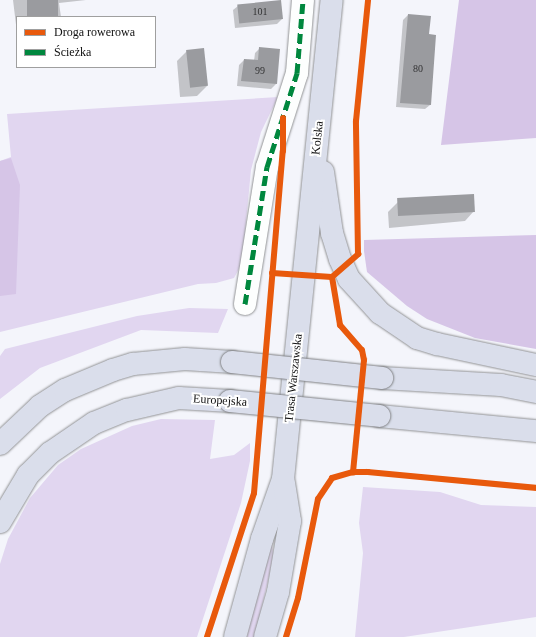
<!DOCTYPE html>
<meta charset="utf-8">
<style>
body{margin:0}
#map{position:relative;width:536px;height:637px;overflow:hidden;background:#f4f5fb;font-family:Georgia,serif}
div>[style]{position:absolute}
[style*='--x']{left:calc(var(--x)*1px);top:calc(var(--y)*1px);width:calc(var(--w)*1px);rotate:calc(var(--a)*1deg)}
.green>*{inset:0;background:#e1d6f0}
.forest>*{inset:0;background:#d6c5e7}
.shadow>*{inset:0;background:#0003}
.building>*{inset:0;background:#9a9b9f;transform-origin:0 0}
.roads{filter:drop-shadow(0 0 1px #929395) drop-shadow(0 0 1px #929395)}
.minor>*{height:22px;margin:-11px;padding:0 11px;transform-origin:11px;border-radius:11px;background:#fdfefe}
.primary>*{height:22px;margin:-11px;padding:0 11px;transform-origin:11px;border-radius:11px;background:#dadeeb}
.bridges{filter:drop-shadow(0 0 1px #7f8083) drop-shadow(0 0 1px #7f8083)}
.primary-bridge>*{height:22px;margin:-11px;padding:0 11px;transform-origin:11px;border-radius:11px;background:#dadeeb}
.quiet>*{height:5px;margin-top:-2.5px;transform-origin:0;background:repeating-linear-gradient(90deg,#00873e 0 10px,transparent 0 15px)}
.cycleway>*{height:6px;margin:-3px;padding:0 3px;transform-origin:3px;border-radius:3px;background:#e8590c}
span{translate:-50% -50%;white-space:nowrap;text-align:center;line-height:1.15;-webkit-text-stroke:4px #fff;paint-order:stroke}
.number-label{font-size:10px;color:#323233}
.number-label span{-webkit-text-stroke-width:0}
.street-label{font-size:12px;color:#0f0f0f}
.legend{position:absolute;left:16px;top:16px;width:140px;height:52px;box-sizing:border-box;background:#fff;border:1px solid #9f9f9f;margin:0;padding:5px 7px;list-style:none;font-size:12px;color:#0f0f0f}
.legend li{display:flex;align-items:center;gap:8px;height:20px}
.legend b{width:20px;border:1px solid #9f9f9f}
</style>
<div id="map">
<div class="green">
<div style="clip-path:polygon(278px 97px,261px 132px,251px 170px,242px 263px,234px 278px,216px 283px,198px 284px,0 332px,0 161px,11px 157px,7px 114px)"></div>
<div style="clip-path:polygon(189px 308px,228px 309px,218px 333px,141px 330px,40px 368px,0 399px,0 356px,5px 349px,137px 316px)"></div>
<div style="clip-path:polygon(161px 419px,215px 420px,210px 459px,234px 455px,250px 443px,250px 461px,241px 503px,197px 637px,0 637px,0 564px,8px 539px,30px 498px,58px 465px,81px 449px,132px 426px)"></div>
<div style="clip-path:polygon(363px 487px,440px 492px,481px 505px,536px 507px,536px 617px,404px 637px,355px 637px,363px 553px,359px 523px)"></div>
<div style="clip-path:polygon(271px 542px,274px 555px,259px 619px,254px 637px,247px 637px,252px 606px)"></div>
</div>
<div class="forest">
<div style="clip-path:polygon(459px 0,536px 0,536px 138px,441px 145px)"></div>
<div style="clip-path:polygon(11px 158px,20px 185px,16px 294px,0 296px,0 161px)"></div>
<div style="clip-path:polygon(536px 235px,536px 349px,475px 338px,427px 319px,407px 306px,367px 272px,364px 251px,364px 240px)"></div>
</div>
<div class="shadow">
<div style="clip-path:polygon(13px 0,86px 0,59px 3px,61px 17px,17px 17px,17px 33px)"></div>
<div style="clip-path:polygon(238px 6px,282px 19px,277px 24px,235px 28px,233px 10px)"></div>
<div style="clip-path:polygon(408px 15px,428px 35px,430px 105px,425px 109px,396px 107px,403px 20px)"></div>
<div style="clip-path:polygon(260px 48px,279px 50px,276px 84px,271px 89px,237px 86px,239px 65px,244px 60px,254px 61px,255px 53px)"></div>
<div style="clip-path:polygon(187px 51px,207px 86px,197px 96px,180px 97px,177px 61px)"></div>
<div style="clip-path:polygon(398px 202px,474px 211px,465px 221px,389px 228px,388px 212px)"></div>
</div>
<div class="building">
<div style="left:27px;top:0;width:31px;height:17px"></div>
<div style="left:281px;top:0;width:19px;height:44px;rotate:84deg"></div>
<div style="clip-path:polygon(408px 14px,431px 16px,429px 34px,436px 35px,431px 105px,400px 103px)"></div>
<div style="clip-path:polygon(259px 47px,280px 49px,277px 84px,241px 81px,244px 59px,258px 60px)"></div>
<div style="left:204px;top:48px;width:38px;height:18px;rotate:84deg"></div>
<div style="left:474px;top:194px;width:18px;height:77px;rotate:87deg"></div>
</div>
<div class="roads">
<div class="minor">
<div style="--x:245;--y:304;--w:139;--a:-80.9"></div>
<div style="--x:267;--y:167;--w:99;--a:-72.3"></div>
<div style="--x:297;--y:73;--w:73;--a:-85.3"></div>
</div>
<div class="primary">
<div style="--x:323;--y:172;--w:62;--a:81.6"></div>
<div style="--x:332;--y:233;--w:27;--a:73"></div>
<div style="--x:340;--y:259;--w:22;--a:66"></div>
<div style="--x:349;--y:279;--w:46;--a:47.6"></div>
<div style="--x:380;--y:313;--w:45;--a:34"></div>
<div style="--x:417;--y:338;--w:21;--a:17"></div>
<div style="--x:437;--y:344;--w:101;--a:12"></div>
<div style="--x:382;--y:378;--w:119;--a:3.4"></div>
<div style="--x:501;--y:385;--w:36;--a:11"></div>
<div style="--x:379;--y:416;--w:158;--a:5.5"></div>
<div style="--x:0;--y:444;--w:55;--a:-43.5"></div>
<div style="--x:40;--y:406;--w:30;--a:-33"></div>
<div style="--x:65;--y:390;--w:52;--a:-22.6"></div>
<div style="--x:113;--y:370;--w:21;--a:-17"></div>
<div style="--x:133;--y:364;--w:52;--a:-5.5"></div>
<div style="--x:185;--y:359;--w:47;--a:3.7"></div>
<div style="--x:0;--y:522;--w:55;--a:-59.2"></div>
<div style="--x:28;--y:475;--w:31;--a:-45"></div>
<div style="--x:50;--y:453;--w:53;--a:-34.3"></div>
<div style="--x:94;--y:423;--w:35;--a:-22"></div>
<div style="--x:127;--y:410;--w:53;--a:-13"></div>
<div style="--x:179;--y:398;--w:51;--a:3.4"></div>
<div style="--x:235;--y:637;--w:102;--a:-74.6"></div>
<div style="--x:262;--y:539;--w:64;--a:-70.7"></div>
<div style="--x:283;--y:479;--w:481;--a:-84.2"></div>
<div style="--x:265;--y:637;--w:47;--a:-73.9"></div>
<div style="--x:278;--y:592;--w:72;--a:-80.4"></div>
<div style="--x:290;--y:521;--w:39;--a:-99"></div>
</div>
</div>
<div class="bridges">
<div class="primary-bridge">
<div style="--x:232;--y:362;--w:151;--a:6.1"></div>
<div style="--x:230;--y:401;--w:150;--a:5.7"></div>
</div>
</div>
<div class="quiet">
<div style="--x:245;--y:304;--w:139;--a:-80.9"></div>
<div style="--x:267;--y:167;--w:99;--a:-72.3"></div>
<div style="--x:297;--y:73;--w:73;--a:-85.3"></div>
</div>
<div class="cycleway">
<div style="--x:272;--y:273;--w:60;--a:3.8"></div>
<div style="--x:332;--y:277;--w:35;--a:-41"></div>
<div style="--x:358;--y:254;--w:133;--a:-90.9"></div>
<div style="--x:356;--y:121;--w:122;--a:-84.3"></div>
<div style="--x:332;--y:277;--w:49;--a:80.5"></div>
<div style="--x:340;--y:325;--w:33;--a:49"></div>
<div style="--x:362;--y:350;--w:10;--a:79"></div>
<div style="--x:364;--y:360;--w:113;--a:95.6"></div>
<div style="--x:207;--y:637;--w:151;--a:-71.9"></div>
<div style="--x:254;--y:493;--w:343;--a:-85.2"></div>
<div style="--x:283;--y:151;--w:33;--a:-90"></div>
<div style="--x:286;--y:637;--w:41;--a:-72.9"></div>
<div style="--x:298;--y:598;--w:101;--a:-78.6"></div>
<div style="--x:318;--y:499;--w:25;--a:-56"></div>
<div style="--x:332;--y:478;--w:22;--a:-16"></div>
<div style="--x:353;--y:472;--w:15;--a:0"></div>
<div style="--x:368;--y:472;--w:169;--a:5.4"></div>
</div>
<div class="number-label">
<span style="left:260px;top:12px">101</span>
<span style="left:418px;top:69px">80</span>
<span style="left:260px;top:71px">99</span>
</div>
<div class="street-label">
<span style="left:318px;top:138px;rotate:-84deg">Kolska</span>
<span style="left:294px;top:378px;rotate:-84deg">Trasa Warszawska</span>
<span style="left:220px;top:401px;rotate:4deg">Europejska</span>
</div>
<ul class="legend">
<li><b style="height:5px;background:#e8590c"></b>Droga rowerowa</li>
<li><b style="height:5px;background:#00873e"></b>Ścieżka</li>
</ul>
</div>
